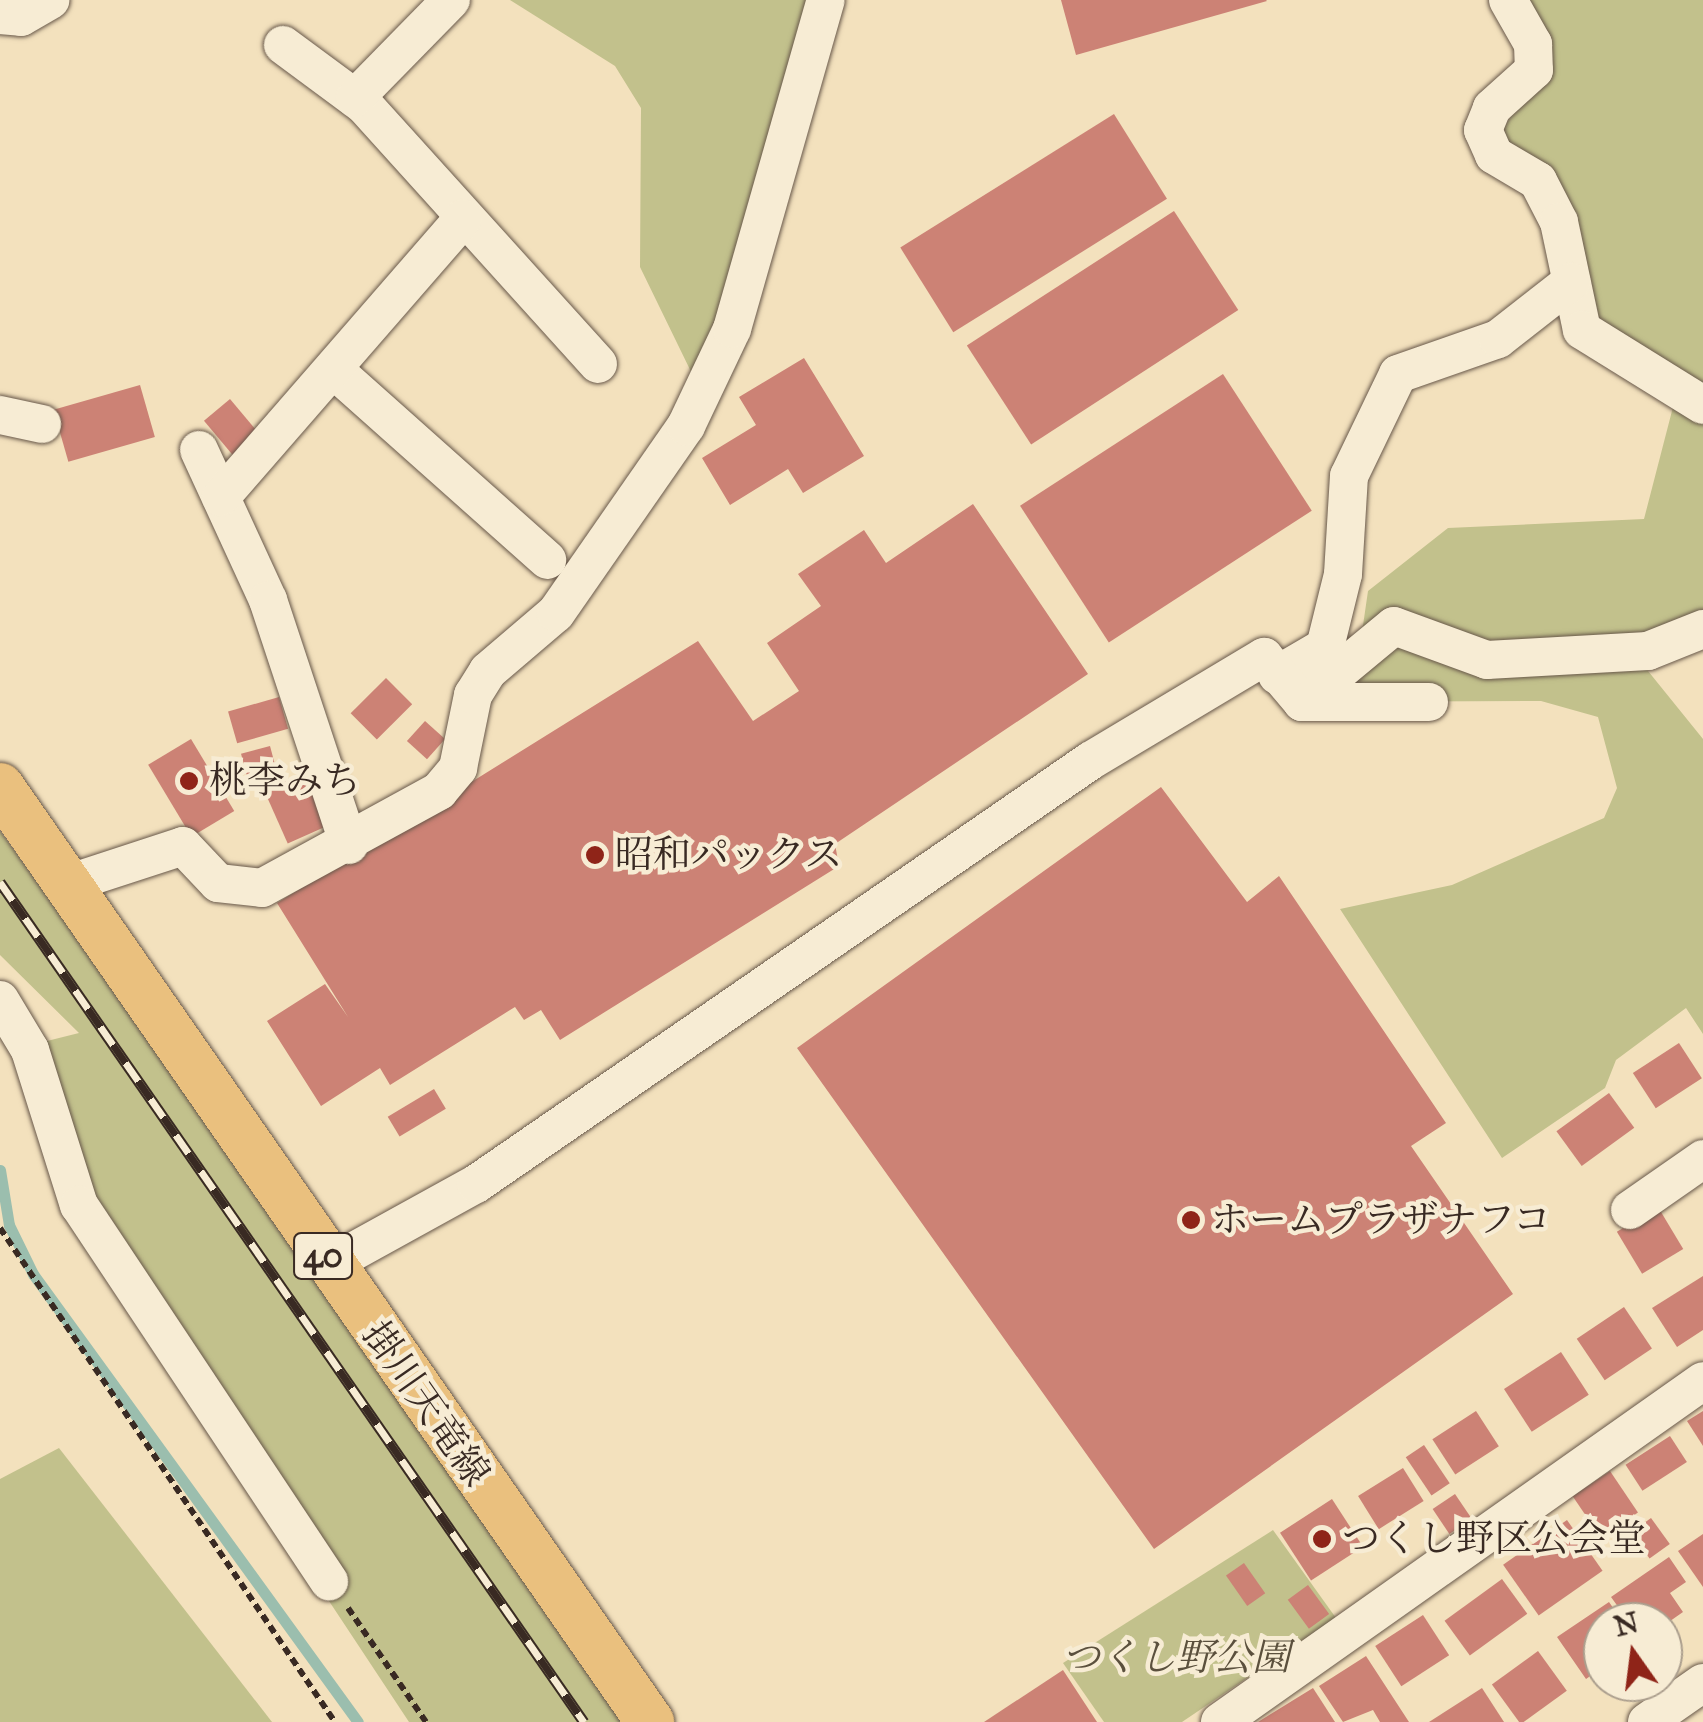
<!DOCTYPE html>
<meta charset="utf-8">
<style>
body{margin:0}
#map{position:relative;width:1703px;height:1722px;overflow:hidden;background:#f3e1bd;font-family:"IM FELL Great Primer","Noto Serif JP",serif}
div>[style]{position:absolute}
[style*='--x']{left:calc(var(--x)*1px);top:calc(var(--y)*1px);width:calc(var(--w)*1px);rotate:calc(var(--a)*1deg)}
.green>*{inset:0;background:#c2c18c}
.stream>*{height:11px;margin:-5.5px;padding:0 5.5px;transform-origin:5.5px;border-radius:5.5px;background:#9bbeae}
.building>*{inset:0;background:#cc8275;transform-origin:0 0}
.path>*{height:6px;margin-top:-3px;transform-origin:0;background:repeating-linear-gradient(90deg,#392a23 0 8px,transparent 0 13px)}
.roads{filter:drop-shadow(0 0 2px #68584a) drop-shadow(0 0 2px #68584a)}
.minor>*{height:38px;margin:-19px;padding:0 19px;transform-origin:19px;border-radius:19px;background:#f7ecd4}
.major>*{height:48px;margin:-24px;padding:0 24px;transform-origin:24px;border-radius:24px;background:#eac07e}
.rail>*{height:11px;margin-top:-5.5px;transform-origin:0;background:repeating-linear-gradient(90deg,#f7ecd4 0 22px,#392a23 0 44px);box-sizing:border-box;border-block:2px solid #392a23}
.dots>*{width:28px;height:28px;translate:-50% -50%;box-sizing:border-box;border:5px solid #f7ecd4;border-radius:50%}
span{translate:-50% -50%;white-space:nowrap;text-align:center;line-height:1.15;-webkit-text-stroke:9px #f7ecd4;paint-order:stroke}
.shield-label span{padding:2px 8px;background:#f7ecd4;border:2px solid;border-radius:8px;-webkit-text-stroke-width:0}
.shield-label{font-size:35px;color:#392a23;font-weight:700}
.poi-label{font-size:38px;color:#392a23}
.left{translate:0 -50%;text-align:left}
.street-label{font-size:38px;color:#392a23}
.park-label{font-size:38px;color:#5b503d;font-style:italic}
.north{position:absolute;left:1583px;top:1602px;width:100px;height:100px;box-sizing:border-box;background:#f7ecd4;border:2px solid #ab9e8d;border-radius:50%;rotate:346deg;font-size:28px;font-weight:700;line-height:40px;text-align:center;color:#392a23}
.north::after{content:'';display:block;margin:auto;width:35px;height:45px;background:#8f2418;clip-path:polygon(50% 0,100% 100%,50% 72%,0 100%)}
</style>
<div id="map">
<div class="green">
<div style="clip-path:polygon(510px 0,820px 0,697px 384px,640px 267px,641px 108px,615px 66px)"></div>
<div style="clip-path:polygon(1523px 0,1703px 0,1703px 397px,1582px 330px,1564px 244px,1491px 147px,1552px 54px)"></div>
<div style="clip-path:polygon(1673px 407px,1703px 410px,1703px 629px,1623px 640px,1703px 739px,1703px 1034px,1686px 1008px,1616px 1060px,1605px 1088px,1502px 1158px,1340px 909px,1452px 885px,1604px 818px,1617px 788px,1598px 717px,1541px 701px,1302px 702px,1360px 646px,1368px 591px,1448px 528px,1644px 519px)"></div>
<div style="clip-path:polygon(0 831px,30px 872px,624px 1722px,409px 1722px,173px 1365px,75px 1197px,31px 1045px,79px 1033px,0 955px)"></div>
<div style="clip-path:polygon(59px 1448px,272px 1722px,0 1722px,0 1479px)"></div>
<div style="clip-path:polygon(1273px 1530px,1336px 1618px,1182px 1722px,1104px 1722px,1063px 1663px)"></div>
</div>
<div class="stream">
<div style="--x:0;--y:1170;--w:56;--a:80.7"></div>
<div style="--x:9;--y:1225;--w:55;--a:63.9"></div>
<div style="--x:33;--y:1274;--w:553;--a:54.04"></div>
</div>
<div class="building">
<div style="clip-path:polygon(1061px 0,1266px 0,1267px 1px,1076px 55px)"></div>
<div style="left:1114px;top:114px;width:100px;height:252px;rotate:58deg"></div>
<div style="left:1174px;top:211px;width:118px;height:247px;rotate:57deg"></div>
<div style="clip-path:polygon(804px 358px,864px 456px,803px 493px,788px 469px,730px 505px,702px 458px,756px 425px,739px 397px)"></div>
<div style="left:1223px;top:374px;width:163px;height:242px;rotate:57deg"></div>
<div style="left:140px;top:385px;width:54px;height:90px;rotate:74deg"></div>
<div style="left:230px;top:399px;width:45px;height:34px;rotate:50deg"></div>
<div style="clip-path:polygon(973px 504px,1088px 674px,835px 844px,839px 866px,560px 1040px,541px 1010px,524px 1020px,515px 1007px,390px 1085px,380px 1068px,321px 1106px,267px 1021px,325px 984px,348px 1017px,277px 903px,698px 641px,753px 721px,799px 691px,767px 643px,821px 606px,798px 574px,864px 530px,886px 563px)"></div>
<div style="left:386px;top:678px;width:37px;height:50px;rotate:45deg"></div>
<div style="left:279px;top:697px;width:33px;height:53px;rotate:74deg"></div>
<div style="left:425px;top:721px;width:27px;height:27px;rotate:42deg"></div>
<div style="left:191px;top:739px;width:84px;height:50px;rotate:59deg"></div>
<div style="left:270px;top:746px;width:23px;height:30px;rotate:75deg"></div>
<div style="left:303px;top:772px;width:59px;height:43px;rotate:66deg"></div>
<div style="clip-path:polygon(1161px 787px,1247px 902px,1279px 876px,1446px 1123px,1411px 1146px,1513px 1294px,1154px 1549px,797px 1048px)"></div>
<div style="left:1679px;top:1043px;width:42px;height:55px;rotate:57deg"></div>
<div style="left:434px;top:1089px;width:23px;height:54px;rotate:59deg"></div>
<div style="left:1609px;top:1093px;width:43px;height:65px;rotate:54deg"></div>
<div style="left:1658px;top:1207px;width:49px;height:48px;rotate:59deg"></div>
<div style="clip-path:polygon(1703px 1276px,1703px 1330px,1677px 1347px,1652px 1308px)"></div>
<div style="left:1624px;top:1307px;width:50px;height:57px;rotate:56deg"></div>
<div style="left:1561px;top:1352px;width:51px;height:68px;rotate:57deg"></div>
<div style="left:1476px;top:1411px;width:42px;height:52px;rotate:57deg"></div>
<div style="clip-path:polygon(1703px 1411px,1703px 1446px,1687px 1421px)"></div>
<div style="left:1670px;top:1436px;width:31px;height:53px;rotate:57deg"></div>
<div style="left:1424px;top:1445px;width:46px;height:22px;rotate:56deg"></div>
<div style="left:1403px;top:1468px;width:39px;height:53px;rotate:58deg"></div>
<div style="left:1610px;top:1471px;width:50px;height:45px;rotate:56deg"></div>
<div style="left:1455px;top:1494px;width:30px;height:27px;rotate:56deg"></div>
<div style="left:1332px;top:1499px;width:57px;height:62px;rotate:57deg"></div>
<div style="left:1651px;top:1518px;width:32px;height:25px;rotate:54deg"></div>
<div style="left:1567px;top:1520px;width:62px;height:78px;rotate:55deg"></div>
<div style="clip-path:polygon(1703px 1534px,1703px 1587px,1678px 1551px)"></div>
<div style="clip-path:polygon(1669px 1557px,1686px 1582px,1670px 1593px,1683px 1612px,1663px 1626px,1629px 1622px,1611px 1597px)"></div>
<div style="left:1244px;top:1563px;width:37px;height:22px;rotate:55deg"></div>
<div style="left:1502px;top:1579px;width:43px;height:71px;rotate:54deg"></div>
<div style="left:1308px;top:1585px;width:36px;height:25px;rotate:54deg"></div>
<div style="clip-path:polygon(1609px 1602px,1623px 1622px,1603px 1622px,1603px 1667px,1586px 1679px,1557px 1637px)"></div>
<div style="left:1423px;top:1615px;width:48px;height:57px;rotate:57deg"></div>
<div style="left:1538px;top:1651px;width:49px;height:57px;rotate:54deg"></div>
<div style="clip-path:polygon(1366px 1656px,1409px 1722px,1380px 1722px,1373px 1710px,1343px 1722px,1319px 1686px)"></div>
<div style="clip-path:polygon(1063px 1670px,1097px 1722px,984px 1722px)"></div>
<div style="clip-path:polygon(1313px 1688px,1335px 1722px,1258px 1722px)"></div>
<div style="clip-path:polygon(1482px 1688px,1504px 1722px,1429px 1722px)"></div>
</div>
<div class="path">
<div style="--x:0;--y:1228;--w:597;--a:55.86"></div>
<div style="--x:348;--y:1608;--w:138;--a:55.6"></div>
</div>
<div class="roads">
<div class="minor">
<div style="--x:1508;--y:0;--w:51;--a:60.4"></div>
<div style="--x:1533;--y:44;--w:26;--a:88"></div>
<div style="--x:1534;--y:70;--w:57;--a:137.9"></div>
<div style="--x:1492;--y:108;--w:24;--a:112"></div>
<div style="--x:1483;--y:130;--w:27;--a:66"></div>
<div style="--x:1494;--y:155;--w:51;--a:30.6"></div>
<div style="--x:1538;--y:181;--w:46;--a:62.9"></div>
<div style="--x:1559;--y:222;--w:110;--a:78"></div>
<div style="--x:1582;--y:330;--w:142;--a:31.8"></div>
<div style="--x:0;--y:15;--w:21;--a:5"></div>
<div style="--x:21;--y:17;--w:34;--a:-30"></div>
<div style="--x:283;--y:45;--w:101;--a:36.5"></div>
<div style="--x:364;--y:105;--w:349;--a:47.9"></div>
<div style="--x:355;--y:98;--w:137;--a:-45.6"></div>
<div style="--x:333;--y:369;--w:287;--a:41.7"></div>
<div style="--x:0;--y:415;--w:43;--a:12.1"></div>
<div style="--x:199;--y:450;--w:165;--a:65.3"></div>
<div style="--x:268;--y:600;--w:258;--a:71.7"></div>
<div style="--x:221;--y:497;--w:369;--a:-49"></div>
<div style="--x:1277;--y:675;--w:56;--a:-30.3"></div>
<div style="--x:1325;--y:647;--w:75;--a:-76.1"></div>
<div style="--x:1343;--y:574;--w:98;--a:-86.5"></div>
<div style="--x:1349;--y:476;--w:113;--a:-64.3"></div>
<div style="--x:1398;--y:374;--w:106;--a:-19.3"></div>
<div style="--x:1498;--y:339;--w:93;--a:-38"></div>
<div style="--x:1302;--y:702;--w:119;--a:-39.6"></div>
<div style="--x:1394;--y:626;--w:99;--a:20.1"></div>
<div style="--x:1487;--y:660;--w:161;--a:-3.2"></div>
<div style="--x:1648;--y:651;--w:59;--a:-21.8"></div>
<div style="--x:67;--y:884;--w:122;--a:-18.1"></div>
<div style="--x:183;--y:846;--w:51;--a:46.6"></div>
<div style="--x:218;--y:883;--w:44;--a:6.5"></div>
<div style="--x:262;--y:888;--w:202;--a:-28.7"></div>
<div style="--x:439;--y:791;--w:30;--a:-50"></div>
<div style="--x:458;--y:768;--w:75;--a:-78.4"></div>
<div style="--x:473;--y:695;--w:28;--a:-58"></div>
<div style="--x:488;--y:671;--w:89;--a:-40.5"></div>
<div style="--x:556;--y:613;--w:228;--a:-55.2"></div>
<div style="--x:686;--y:426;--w:107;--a:-64.6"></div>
<div style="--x:732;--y:329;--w:342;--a:-74.1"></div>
<div style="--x:0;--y:1000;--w:58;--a:59"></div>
<div style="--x:30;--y:1050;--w:163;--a:72.5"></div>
<div style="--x:79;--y:1205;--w:452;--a:56.4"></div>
<div style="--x:1630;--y:1210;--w:89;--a:-34.9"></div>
<div style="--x:329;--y:1265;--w:168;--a:-28.9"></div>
<div style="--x:476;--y:1184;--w:746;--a:-34.56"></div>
<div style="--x:1090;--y:761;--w:203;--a:-30.9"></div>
<div style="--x:1264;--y:657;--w:59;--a:49.8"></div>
<div style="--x:1302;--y:702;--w:127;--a:0"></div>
<div style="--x:1220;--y:1722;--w:591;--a:-35.22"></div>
<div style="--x:1647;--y:1722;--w:68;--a:-34.9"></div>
</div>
<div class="major">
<div style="--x:0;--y:787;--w:1139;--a:55.19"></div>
</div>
</div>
<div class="rail">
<div style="--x:0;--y:882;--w:1023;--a:55.19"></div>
</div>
<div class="dots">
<div style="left:189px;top:781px;background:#8f2418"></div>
<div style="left:595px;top:855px;background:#8f2418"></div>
<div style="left:1191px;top:1220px;background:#8f2418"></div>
<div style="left:1322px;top:1539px;background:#8f2418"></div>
</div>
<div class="shield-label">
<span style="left:323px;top:1256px">40</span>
</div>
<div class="poi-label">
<span class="left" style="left:209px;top:781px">桃李みち</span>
<span class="left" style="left:615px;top:855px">昭和パックス</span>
<span class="left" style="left:1211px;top:1220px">ホームプラザナフコ</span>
<span class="left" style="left:1342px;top:1539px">つくし野区公会堂</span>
</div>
<div class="street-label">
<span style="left:426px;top:1404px;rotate:55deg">掛川天竜線</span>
</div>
<div class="park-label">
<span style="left:1176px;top:1658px">つくし野公園</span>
</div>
<div class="north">N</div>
</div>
